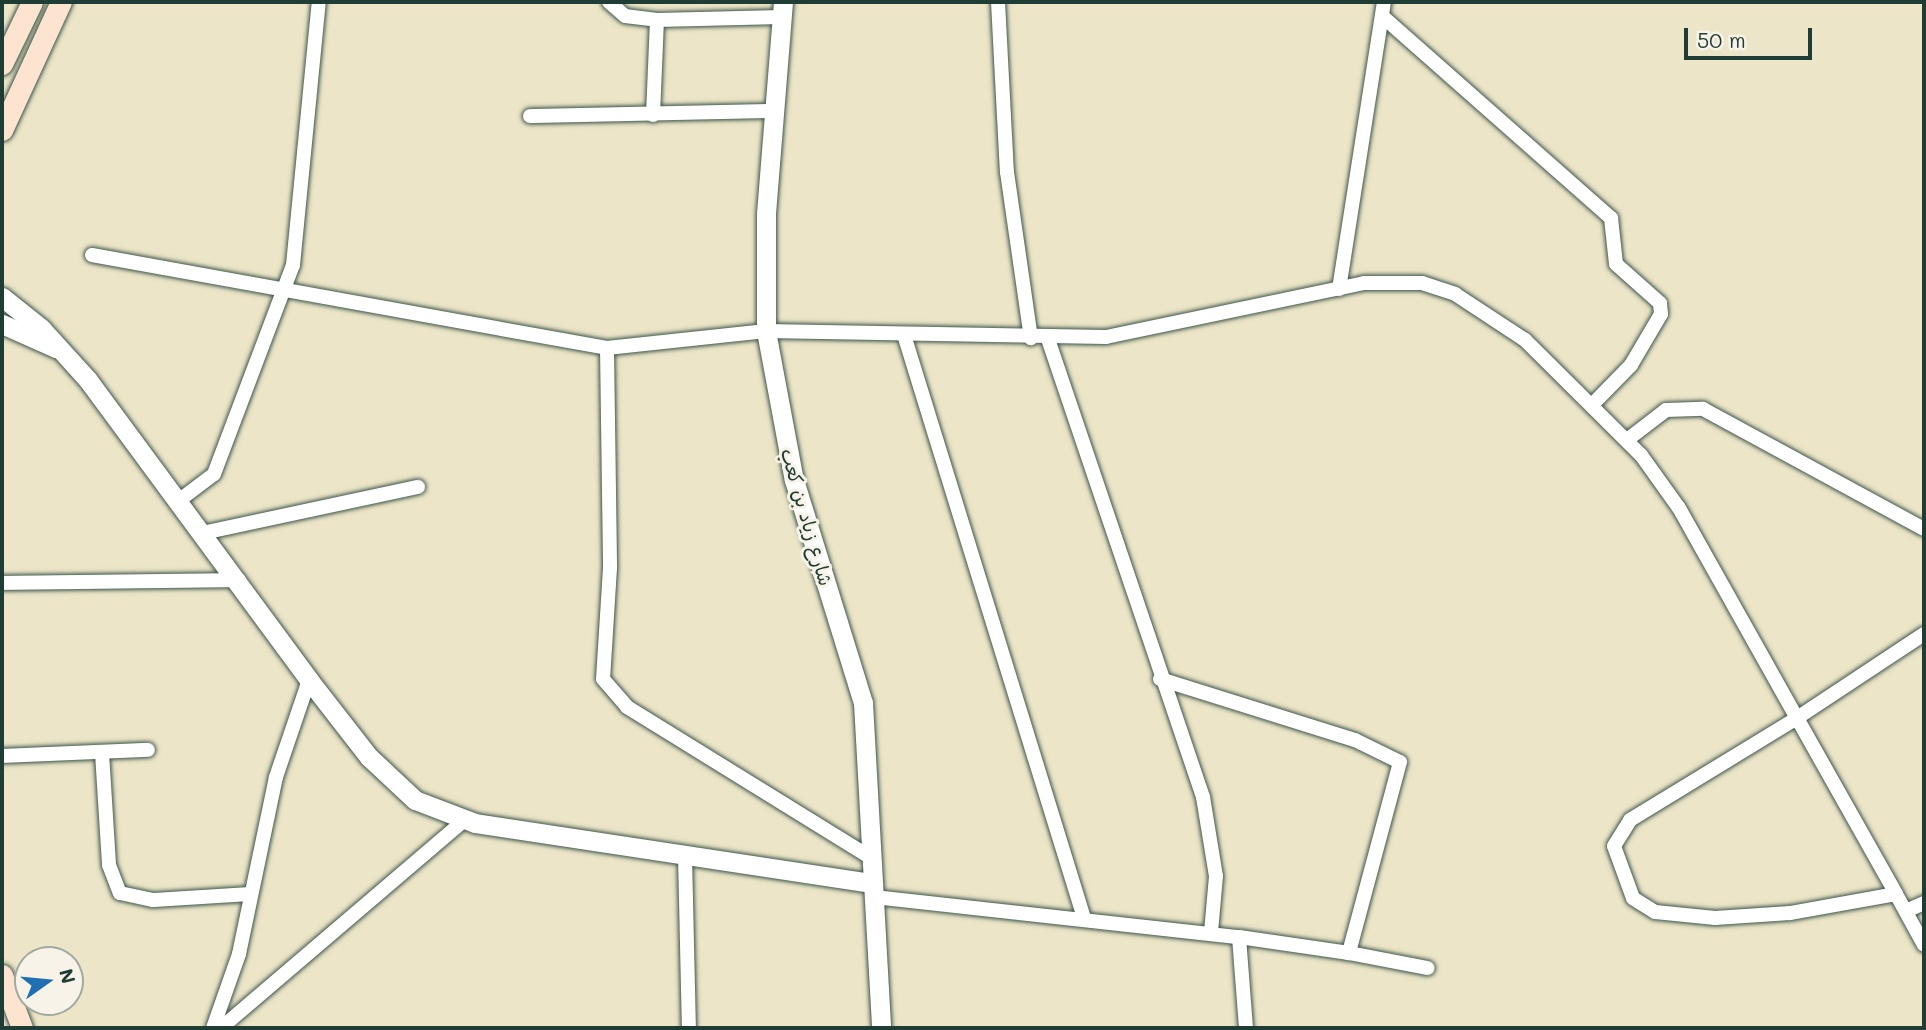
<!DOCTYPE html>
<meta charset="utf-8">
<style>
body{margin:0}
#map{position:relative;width:1926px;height:1030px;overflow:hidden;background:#ece5c8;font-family:Mali,"Playpen Sans Arabic",sans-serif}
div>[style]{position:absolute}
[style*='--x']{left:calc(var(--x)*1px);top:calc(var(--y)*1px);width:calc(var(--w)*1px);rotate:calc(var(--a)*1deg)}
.roads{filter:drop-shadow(0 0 2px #3e564a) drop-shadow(0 0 2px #3e564a)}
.minor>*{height:14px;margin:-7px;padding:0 7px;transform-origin:7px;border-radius:7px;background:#fff}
.tertiary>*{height:19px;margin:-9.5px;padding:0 9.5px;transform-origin:9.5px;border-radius:9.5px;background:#fff}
.secondary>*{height:21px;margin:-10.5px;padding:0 10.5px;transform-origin:10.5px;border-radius:10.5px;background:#fde4d0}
span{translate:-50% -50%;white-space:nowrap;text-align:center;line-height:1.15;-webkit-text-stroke:6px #f7f3e8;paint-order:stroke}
.street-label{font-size:19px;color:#1f3d34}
.frame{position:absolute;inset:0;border:4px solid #1f3d34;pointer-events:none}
.north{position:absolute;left:14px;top:946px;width:70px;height:70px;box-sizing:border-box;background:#f7f3e8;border:2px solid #a1aaa0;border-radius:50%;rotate:75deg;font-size:19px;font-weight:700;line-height:28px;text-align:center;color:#1f3d34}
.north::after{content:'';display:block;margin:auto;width:24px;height:32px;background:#1f6fb2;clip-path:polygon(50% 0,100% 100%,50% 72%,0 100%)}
.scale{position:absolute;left:1684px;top:28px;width:128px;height:32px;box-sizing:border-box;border:4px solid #1f3d34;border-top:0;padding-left:9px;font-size:21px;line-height:24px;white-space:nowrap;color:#1f3d34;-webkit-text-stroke:5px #f7f3e8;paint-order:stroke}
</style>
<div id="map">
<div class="roads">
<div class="minor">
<div style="--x:609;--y:2;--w:21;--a:41"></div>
<div style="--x:625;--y:16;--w:32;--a:7"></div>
<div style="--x:657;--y:20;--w:125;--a:-1.4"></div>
<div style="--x:998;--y:2;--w:170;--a:87"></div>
<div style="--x:1007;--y:172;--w:168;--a:81.8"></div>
<div style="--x:1383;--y:17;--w:304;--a:41.4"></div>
<div style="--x:1611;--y:218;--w:46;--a:83.8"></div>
<div style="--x:1616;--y:264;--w:59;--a:41.6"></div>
<div style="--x:1660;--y:303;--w:11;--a:85"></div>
<div style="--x:1661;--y:314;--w:59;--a:120.5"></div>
<div style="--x:1631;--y:365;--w:54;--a:134.3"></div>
<div style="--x:653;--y:115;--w:95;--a:-87.6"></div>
<div style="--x:530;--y:116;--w:243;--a:-1.2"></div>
<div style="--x:92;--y:255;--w:523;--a:10.24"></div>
<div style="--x:607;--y:348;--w:160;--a:-6.1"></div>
<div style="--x:766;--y:331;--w:340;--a:1"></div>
<div style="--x:1106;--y:337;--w:264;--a:-11.8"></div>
<div style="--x:1364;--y:283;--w:58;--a:0"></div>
<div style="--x:1422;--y:283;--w:35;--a:18"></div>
<div style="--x:1455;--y:294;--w:84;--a:33.3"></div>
<div style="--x:1525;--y:340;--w:163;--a:44.8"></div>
<div style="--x:1641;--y:455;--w:65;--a:54.4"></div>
<div style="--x:1679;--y:508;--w:241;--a:60.7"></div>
<div style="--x:1797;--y:718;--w:152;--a:-33.5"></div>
<div style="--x:1339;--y:289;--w:291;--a:-81.1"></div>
<div style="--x:905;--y:338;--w:607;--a:72.85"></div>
<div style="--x:1048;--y:339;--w:484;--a:71.3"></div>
<div style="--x:1203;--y:797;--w:80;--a:80.7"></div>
<div style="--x:1216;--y:876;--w:56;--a:95.1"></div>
<div style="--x:607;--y:348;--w:220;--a:89.2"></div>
<div style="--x:610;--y:568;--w:111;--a:93.6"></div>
<div style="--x:603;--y:679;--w:37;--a:49"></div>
<div style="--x:627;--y:707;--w:286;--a:31.7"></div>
<div style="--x:1627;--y:440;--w:49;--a:-37.6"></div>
<div style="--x:1666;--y:410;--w:37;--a:-2"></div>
<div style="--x:1703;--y:409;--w:251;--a:28.5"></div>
<div style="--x:181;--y:499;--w:41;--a:-37.1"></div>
<div style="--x:214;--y:474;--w:223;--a:-69.3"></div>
<div style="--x:293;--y:265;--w:264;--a:-84.4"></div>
<div style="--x:203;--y:533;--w:220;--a:-12.1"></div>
<div style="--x:2;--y:583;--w:237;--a:-0.7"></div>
<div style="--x:1160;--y:679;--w:204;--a:17.4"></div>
<div style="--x:1355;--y:740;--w:50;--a:26.1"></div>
<div style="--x:1400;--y:762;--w:198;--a:105"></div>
<div style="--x:1349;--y:953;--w:111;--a:-171.7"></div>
<div style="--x:1797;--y:718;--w:202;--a:60.6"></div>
<div style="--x:1896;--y:894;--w:108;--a:169.8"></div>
<div style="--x:1790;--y:913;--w:75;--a:176.2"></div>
<div style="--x:1715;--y:918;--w:60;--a:-174.3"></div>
<div style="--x:1655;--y:912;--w:26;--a:-148"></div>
<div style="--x:1633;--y:898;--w:55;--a:-110.1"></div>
<div style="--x:1614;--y:846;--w:31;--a:-58"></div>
<div style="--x:1630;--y:820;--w:196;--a:-31.4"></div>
<div style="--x:102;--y:753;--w:112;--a:86.4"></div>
<div style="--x:109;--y:865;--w:30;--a:69"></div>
<div style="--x:120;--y:893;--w:34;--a:12"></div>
<div style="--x:153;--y:900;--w:98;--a:-3.5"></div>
<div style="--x:2;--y:756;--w:146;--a:-2.4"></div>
<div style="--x:685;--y:856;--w:172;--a:88.7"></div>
<div style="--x:1896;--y:894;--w:58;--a:61.2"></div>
<div style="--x:874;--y:897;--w:367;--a:6.3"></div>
<div style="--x:1239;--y:937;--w:91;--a:85.6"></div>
<div style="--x:1906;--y:911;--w:20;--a:-24"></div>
<div style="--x:1349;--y:953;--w:80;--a:10.8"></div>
<div style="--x:213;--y:1028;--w:78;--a:-70.6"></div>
<div style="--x:239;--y:954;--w:181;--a:-78.2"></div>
<div style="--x:276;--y:777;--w:102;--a:-71.2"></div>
<div style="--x:221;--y:1028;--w:318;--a:-40.5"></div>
</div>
<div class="tertiary">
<div style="--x:783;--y:2;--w:212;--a:94.6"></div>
<div style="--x:766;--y:213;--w:118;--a:90"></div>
<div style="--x:766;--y:331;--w:152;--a:79.4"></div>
<div style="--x:794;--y:480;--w:233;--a:72.8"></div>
<div style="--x:863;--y:703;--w:325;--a:86.8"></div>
<div style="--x:2;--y:297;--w:50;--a:38.5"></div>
<div style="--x:41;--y:328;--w:70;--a:47.9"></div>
<div style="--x:88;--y:380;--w:373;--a:53.6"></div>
<div style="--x:309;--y:680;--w:98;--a:52.1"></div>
<div style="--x:369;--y:757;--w:63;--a:43.1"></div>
<div style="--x:415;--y:800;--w:64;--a:21"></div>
<div style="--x:475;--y:823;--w:402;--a:8.6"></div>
<div style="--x:2;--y:324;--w:59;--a:24"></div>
</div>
<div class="secondary">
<div style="--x:2;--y:64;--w:69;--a:-64.2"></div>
<div style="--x:2;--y:130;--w:141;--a:-65.3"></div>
<div style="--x:2;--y:975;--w:57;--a:69.3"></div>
</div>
</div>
<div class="street-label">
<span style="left:807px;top:517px;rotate:74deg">شارع زياد بن كعب</span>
</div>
<div class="frame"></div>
<div class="north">N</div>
<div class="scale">50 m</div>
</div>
